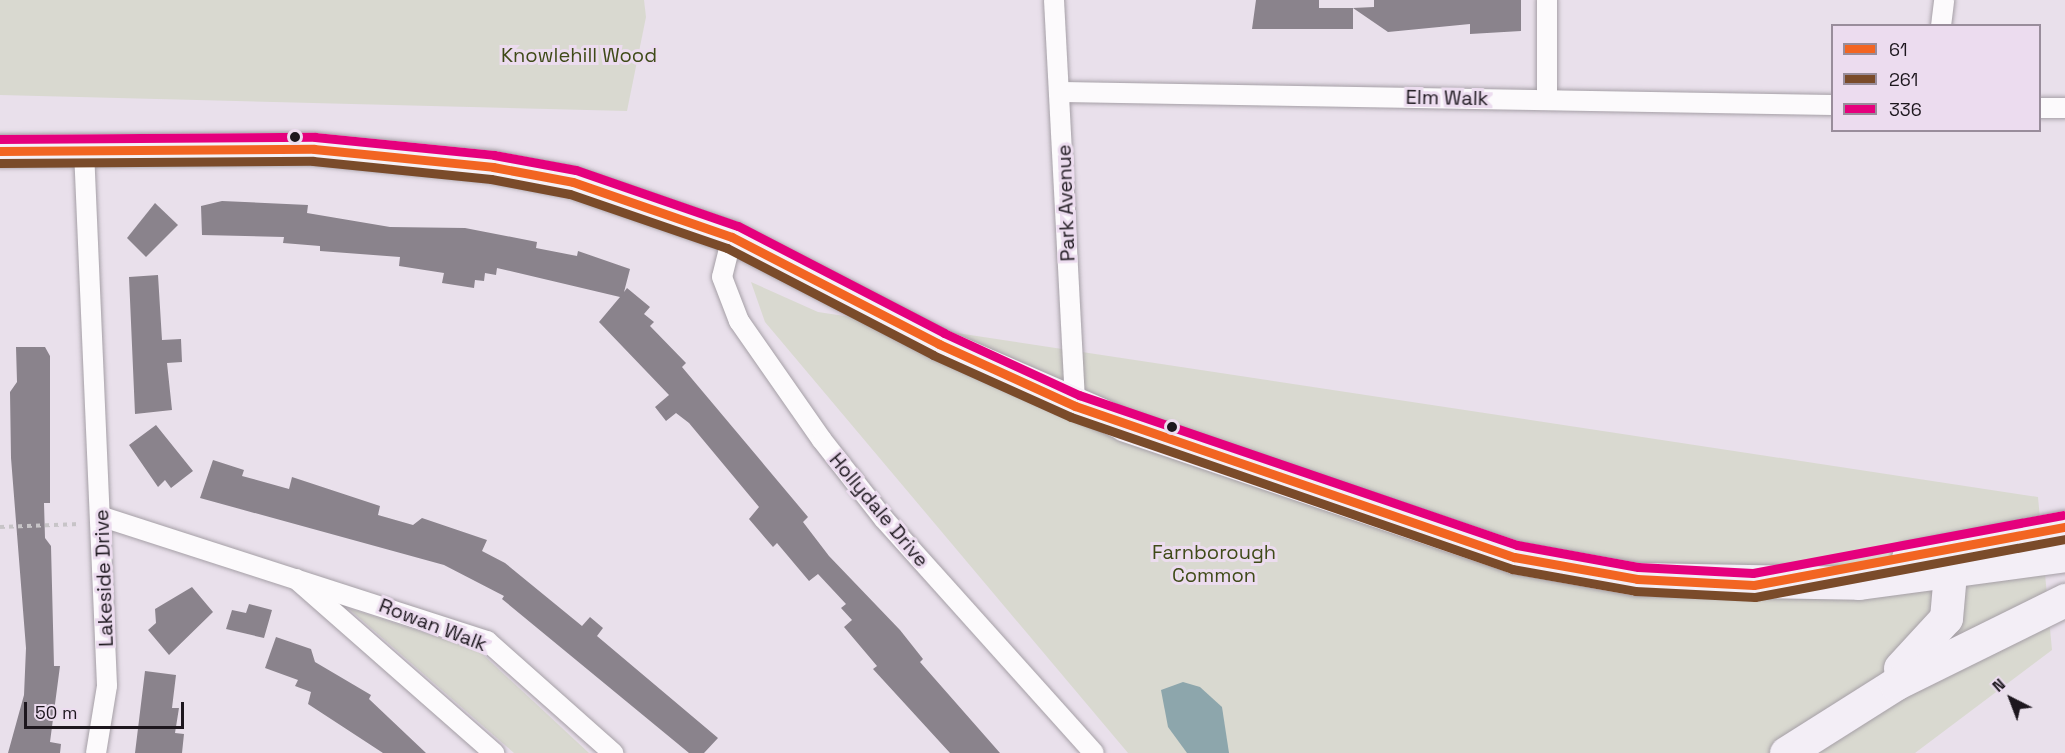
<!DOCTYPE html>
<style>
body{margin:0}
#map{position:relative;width:2065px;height:753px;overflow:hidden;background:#e9e0eb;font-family:"Space Grotesk",sans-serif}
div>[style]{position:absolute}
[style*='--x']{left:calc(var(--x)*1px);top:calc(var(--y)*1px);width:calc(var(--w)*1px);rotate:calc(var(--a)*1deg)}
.green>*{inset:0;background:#d9d9d0}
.water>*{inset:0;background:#8da6ac}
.building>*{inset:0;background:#8a838c}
.path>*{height:4px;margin-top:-2px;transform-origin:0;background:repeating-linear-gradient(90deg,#c7c4c7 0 4.5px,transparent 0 9px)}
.roads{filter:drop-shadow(0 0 2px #a59fa6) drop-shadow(0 0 2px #a59fa6)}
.minor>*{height:20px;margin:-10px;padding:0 10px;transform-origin:10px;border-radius:10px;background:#fcfafc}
.primary>*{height:32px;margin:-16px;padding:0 16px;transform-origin:16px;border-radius:16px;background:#f5f1f7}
.trunk>*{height:33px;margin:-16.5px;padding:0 16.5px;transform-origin:16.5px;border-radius:16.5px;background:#f3eef6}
.bus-1>*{height:9px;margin:-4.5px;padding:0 4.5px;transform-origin:4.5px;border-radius:4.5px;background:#f26522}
.bus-2>*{height:9px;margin:-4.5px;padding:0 4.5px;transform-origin:4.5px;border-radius:4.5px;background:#7a4b2a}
.bus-3>*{height:9px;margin:-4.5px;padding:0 4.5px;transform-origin:4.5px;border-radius:4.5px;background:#e5007d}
.dots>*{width:16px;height:16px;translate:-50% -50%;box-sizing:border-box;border:3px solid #ecdcef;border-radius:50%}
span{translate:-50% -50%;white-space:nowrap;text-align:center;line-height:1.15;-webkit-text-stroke:6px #ecdcef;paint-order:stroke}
.park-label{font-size:20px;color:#3f4a18}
.street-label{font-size:20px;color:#1d171e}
.legend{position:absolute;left:1831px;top:24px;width:210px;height:108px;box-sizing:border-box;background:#ecdcef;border:2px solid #998d9b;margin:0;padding:8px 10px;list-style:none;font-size:18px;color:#1d171e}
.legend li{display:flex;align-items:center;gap:12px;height:30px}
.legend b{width:30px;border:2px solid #998d9b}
.north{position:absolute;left:1981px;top:669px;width:60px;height:60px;-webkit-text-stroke:4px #ecdcef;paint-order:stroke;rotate:318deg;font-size:16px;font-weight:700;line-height:24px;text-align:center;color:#1d171e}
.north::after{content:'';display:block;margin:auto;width:21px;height:27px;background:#1d171e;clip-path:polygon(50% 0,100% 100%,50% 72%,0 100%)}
.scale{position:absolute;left:24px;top:702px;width:160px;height:27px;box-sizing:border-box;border:3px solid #1d171e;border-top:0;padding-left:8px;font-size:18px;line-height:21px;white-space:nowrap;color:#1d171e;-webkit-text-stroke:4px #ecdcef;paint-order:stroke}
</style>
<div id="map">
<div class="green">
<div style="clip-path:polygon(0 0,644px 0,646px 17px,627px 111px,0 95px)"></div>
<div style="clip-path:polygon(751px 282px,818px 312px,2038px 497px,2052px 650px,1915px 753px,1128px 753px,765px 322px)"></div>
<div style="clip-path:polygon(348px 608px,478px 650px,589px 753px,514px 753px)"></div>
</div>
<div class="water">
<div style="clip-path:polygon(1183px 682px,1200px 687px,1222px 707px,1229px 753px,1187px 753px,1168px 727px,1161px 690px)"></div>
</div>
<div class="building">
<div style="clip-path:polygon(1256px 0,1319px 0,1319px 8px,1353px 8px,1353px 29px,1252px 29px)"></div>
<div style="clip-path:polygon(1374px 0,1521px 0,1521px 31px,1470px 34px,1470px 24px,1388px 32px,1353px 8px,1374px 7px)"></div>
<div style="clip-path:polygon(222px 201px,308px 205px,307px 213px,390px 227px,465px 228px,537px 242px,536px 248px,577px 256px,578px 251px,630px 269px,624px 292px,627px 288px,650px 307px,644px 314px,654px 322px,650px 326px,686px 363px,682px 367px,808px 517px,803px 522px,829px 556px,900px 630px,923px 659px,920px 662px,1000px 753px,950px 753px,873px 669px,877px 666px,844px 627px,852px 620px,841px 608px,846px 604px,818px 574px,809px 581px,777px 543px,773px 547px,749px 519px,759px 507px,689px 423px,676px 413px,666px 421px,655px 407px,669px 395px,599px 322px,620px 297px,497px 268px,496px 275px,485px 273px,484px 281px,475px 280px,474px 288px,442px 283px,444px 273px,399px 266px,400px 257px,320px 251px,320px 246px,283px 243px,284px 237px,202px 235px,201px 206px)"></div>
<div style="clip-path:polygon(155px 203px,178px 225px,146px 257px,127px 238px)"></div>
<div style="clip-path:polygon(158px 275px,162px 340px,181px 339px,182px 362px,167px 363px,172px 410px,135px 414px,129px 277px)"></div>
<div style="clip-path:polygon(16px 347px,45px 347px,50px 356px,50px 503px,44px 503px,45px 538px,51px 546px,54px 666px,60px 666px,50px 742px,61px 744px,60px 753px,8px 753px,24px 695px,26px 648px,11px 458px,10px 392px,17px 382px)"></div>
<div style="clip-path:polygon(156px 425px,193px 471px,171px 488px,165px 480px,158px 487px,129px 445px)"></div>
<div style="clip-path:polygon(213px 460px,244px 470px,242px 476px,289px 489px,292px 477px,380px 506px,378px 515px,413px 525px,422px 518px,487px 540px,482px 551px,505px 563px,582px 626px,590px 617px,603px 628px,597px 636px,718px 738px,704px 753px,689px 753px,502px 599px,504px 596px,444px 565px,200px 498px)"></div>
<div style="clip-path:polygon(192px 587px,213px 612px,169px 655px,148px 630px,156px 623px,155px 609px)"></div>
<div style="clip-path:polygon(249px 604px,272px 610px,264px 638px,226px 629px,232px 610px,246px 613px)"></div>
<div style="clip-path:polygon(276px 637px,311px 649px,315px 662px,371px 695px,369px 699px,426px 753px,383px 753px,308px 704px,311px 692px,295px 686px,298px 680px,265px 668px)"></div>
<div style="clip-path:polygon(145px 671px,176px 675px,172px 708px,179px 708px,175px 733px,184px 734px,182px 753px,135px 753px)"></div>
</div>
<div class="path">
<div style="--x:0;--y:527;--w:80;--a:-2.1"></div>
</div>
<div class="roads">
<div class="minor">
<div style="--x:1054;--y:0;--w:407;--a:87"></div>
<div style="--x:1547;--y:0;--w:100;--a:90"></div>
<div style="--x:1941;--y:26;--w:26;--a:-83"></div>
<div style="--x:1062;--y:92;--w:770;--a:0.97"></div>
<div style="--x:2040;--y:108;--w:25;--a:0"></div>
<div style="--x:84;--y:150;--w:536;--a:87.54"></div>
<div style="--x:107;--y:686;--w:68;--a:99.3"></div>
<div style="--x:732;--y:237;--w:41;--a:104"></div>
<div style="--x:722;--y:277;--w:47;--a:68.9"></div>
<div style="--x:739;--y:321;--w:145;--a:55.1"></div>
<div style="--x:822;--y:440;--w:100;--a:51.9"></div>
<div style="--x:884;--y:519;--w:314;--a:48.1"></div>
<div style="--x:103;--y:517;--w:404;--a:17.9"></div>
<div style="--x:487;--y:641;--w:169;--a:41.6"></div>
<div style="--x:296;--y:579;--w:264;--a:41.3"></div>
</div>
<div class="primary">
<div style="--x:0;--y:151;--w:314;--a:-0.4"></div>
<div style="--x:314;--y:149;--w:180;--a:5.7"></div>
<div style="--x:493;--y:167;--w:81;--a:10.6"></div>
<div style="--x:573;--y:182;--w:168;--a:19.1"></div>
<div style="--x:732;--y:237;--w:233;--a:27.3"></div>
<div style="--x:939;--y:344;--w:203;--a:23.5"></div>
</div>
<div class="trunk">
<div style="--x:1125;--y:425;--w:411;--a:18.7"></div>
<div style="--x:1514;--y:557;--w:125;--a:10.1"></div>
<div style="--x:1637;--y:579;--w:222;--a:1"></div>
<div style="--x:1859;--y:583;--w:208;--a:-7.7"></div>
<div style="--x:1908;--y:558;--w:160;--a:-11.2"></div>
<div style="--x:1900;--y:668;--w:68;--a:-47.4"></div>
<div style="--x:1946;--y:618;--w:45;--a:-84.9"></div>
<div style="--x:1950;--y:573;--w:21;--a:-67"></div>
<div style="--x:1786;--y:753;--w:129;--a:-32.3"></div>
<div style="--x:1895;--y:684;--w:190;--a:-26.3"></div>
</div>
</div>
<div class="bus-1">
<div style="--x:0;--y:151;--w:314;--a:-0.4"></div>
<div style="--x:314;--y:149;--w:180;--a:5.7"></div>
<div style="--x:493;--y:167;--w:81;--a:10.6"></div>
<div style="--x:573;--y:182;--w:168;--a:19.1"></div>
<div style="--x:732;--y:237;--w:233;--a:27.3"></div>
<div style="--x:939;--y:344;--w:149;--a:24.5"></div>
<div style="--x:1075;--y:406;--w:464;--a:19"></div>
<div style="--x:1514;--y:557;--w:125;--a:10.1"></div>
<div style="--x:1637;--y:579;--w:117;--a:2.9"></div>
<div style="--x:1754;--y:585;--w:316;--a:-10.6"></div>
</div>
<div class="bus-2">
<div style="--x:0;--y:163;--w:313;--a:-0.4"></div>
<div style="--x:313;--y:161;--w:179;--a:5.8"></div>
<div style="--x:491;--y:179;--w:80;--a:10.8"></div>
<div style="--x:570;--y:194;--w:166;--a:19"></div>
<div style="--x:727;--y:248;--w:232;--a:27.4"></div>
<div style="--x:933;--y:355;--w:151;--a:24.2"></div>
<div style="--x:1071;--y:417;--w:466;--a:19"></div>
<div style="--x:1512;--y:569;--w:125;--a:10.1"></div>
<div style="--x:1635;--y:591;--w:120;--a:2.9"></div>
<div style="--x:1755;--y:597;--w:315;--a:-10.6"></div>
</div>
<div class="bus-3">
<div style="--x:0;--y:139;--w:315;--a:-0.4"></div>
<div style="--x:315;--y:137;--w:180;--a:5.7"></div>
<div style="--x:494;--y:155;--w:83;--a:10.4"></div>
<div style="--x:576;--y:170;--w:171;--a:19.1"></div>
<div style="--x:738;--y:226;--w:232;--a:27.4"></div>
<div style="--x:944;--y:333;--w:149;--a:24.7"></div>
<div style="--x:1079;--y:395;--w:463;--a:18.9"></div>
<div style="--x:1517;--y:545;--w:123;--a:10.3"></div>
<div style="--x:1638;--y:567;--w:115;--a:3"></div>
<div style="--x:1753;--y:573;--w:315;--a:-10.6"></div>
</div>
<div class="dots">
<div style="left:295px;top:137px;background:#1d171e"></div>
<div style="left:1172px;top:427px;background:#1d171e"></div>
</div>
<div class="park-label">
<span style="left:579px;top:55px">Knowlehill Wood</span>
<span style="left:1214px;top:564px">Farnborough<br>Common</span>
</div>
<div class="street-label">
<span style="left:1447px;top:98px;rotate:1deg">Elm Walk</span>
<span style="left:1066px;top:203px;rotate:-92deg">Park Avenue</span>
<span style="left:879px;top:510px;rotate:50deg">Hollydale Drive</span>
<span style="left:104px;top:578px;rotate:-92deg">Lakeside Drive</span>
<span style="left:433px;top:625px;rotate:21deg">Rowan Walk</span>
</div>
<ul class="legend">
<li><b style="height:8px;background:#f26522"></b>61</li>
<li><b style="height:8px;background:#7a4b2a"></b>261</li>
<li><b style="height:8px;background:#e5007d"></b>336</li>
</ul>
<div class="north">N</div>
<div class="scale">50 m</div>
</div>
